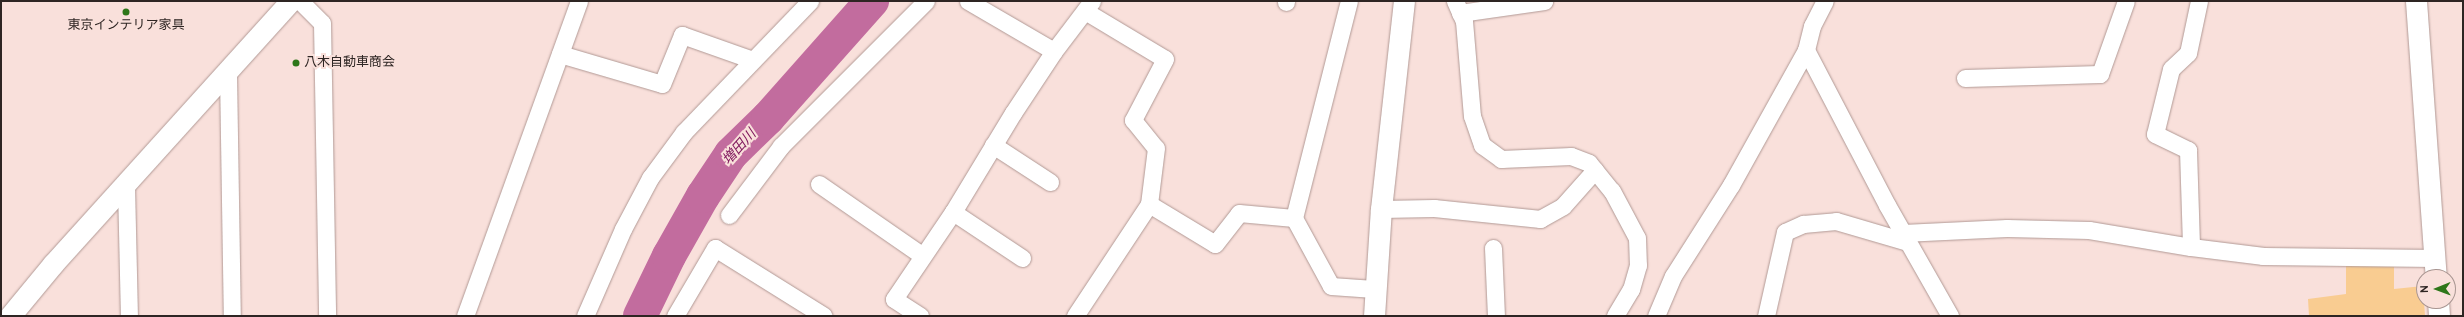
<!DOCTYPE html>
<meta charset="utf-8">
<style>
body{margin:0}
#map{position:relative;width:2464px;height:317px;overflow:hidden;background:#f9e0db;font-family:Overpass,"Noto Sans JP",sans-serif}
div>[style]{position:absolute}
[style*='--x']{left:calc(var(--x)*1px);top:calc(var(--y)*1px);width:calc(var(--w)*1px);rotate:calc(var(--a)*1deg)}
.green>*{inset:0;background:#f9cc91}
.river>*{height:34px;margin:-17px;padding:0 17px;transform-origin:17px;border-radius:17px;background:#c26c9e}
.roads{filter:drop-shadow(0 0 1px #b19995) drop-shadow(0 0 1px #b19995)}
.minor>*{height:17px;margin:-8.5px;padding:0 8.5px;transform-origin:8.5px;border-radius:8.5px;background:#fff}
.tertiary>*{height:21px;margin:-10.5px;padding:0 10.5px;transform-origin:10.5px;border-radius:10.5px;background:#fff}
.dots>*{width:11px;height:11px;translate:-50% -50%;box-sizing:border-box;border:2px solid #f9e0db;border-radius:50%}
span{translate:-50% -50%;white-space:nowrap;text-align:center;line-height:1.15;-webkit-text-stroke:4px #f9e0db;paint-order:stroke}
.poi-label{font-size:13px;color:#2e2523}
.left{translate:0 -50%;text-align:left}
.water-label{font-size:14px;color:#7e155b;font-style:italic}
.frame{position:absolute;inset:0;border:2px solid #2e2523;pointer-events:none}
.north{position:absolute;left:2416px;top:269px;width:40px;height:40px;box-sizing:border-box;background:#f9e0db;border:1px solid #a89591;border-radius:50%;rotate:269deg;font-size:11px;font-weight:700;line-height:16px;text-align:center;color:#2e2523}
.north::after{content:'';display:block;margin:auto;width:14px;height:18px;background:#2e7619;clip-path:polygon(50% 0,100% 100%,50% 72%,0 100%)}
</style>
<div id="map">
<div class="green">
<div style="clip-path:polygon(2394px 264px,2394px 289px,2423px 286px,2425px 316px,2309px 316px,2308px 299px,2346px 294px,2346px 265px)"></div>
</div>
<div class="river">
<div style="--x:640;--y:316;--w:67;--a:-64.2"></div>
<div style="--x:669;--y:256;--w:69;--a:-60.5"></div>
<div style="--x:703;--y:196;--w:50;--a:-56.3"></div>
<div style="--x:731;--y:154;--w:52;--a:-44.2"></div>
<div style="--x:768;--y:118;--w:157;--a:-48.4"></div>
</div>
<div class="roads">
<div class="minor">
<div style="--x:300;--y:1;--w:31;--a:45"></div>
<div style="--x:322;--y:23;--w:293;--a:89"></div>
<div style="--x:968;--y:1;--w:99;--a:30.2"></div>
<div style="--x:1455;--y:1;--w:22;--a:66"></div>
<div style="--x:1464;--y:21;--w:95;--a:85.2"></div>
<div style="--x:1472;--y:116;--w:31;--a:71"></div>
<div style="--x:1482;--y:145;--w:24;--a:36"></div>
<div style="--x:1501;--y:159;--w:70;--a:-2.5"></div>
<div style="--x:1571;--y:156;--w:19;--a:21"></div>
<div style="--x:1589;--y:163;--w:36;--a:51"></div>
<div style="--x:1612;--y:191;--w:53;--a:62"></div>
<div style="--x:1637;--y:238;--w:27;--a:88"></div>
<div style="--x:1638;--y:265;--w:25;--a:106"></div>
<div style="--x:1631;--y:289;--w:31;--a:121"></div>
<div style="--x:2199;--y:1;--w:53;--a:101.9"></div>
<div style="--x:2188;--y:53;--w:23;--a:137"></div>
<div style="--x:2171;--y:69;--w:67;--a:103.8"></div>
<div style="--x:2155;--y:134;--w:37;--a:26"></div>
<div style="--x:2188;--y:150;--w:97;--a:88.2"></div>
<div style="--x:2191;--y:247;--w:73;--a:7.1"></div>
<div style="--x:2263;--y:256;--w:172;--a:0.7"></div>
<div style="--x:1286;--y:2;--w:1;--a:-90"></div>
<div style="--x:1085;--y:11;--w:93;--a:31"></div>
<div style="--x:1165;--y:59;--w:69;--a:117.7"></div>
<div style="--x:1133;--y:120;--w:36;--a:51"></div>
<div style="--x:1156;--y:148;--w:56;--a:97.1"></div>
<div style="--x:1460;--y:13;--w:85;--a:-8.1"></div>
<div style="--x:1806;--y:50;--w:175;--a:62.4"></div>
<div style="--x:1887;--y:205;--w:128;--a:60.4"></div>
<div style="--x:560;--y:54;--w:106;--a:16.4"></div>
<div style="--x:662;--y:84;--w:53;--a:-67.8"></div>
<div style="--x:682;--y:35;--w:75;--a:19.4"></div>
<div style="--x:228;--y:73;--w:243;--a:89.1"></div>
<div style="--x:1965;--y:78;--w:135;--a:-1.7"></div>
<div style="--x:2100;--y:74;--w:77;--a:-70.4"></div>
<div style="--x:993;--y:145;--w:68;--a:33"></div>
<div style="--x:819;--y:184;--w:126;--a:34.7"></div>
<div style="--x:126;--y:186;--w:130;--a:88.7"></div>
<div style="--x:1381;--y:209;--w:53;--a:-1.1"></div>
<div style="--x:1434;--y:208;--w:107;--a:5.9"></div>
<div style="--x:1540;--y:219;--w:26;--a:-29"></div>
<div style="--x:1563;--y:206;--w:48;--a:-48.4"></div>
<div style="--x:953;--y:212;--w:83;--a:33.7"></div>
<div style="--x:729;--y:215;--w:86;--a:-53"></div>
<div style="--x:781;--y:146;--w:205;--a:-45"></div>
<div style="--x:1294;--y:218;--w:224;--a:-75.8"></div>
<div style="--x:1903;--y:233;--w:104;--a:-2.8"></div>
<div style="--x:2007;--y:228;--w:82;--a:1.4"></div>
<div style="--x:2089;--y:230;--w:103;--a:9.5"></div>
<div style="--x:1493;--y:248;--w:68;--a:87.5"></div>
<div style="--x:465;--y:316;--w:335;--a:-70.1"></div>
<div style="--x:585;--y:316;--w:95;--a:-66.4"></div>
<div style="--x:623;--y:229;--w:58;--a:-62.1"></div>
<div style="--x:650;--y:178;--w:57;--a:-53.5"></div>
<div style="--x:684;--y:132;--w:182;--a:-46.1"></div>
<div style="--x:675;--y:316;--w:79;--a:-59.5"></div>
<div style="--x:715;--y:248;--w:128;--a:32"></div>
<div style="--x:920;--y:316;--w:31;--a:-147"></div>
<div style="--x:894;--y:299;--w:105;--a:-55.9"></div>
<div style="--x:953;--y:212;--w:116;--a:-58.8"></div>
<div style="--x:1013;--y:113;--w:74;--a:-56.5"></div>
<div style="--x:1054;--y:51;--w:63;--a:-52.8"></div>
<div style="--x:1075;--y:316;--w:134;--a:-56.5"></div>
<div style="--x:1149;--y:204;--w:77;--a:31.2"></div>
<div style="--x:1215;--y:244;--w:39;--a:-52"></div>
<div style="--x:1239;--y:213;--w:55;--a:5.2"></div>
<div style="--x:1294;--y:218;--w:77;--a:61.4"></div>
<div style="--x:1331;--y:286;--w:43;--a:4"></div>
<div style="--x:1656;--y:316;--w:43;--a:-67"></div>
<div style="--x:1673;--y:276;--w:108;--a:-57.5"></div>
<div style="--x:1731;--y:185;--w:154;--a:-60.9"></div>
<div style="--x:1806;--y:50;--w:25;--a:-76"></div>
<div style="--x:1812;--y:26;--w:28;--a:-63"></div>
<div style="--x:1766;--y:316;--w:86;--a:-77.3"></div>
<div style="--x:1785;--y:232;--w:20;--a:-24"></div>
<div style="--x:1803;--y:224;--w:33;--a:-5"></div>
<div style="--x:1836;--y:221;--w:75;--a:16.3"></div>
</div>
<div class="tertiary">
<div style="--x:2416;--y:1;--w:277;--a:85.9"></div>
<div style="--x:2438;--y:301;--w:15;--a:86"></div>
<div style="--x:10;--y:316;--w:67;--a:-50.4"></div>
<div style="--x:53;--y:264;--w:355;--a:-47.9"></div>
<div style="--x:1374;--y:316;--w:107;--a:-86.3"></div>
<div style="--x:1381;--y:209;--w:209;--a:-83.7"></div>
</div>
</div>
<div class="dots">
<div style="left:126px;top:12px;background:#2e7619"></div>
<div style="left:296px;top:63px;background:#2e7619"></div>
</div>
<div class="poi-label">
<span style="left:126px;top:26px">東京インテリア家具</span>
<span class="left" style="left:304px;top:63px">八木自動車商会</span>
</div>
<div class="water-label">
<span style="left:740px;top:148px;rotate:-48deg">増田川</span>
</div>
<div class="frame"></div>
<div class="north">N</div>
</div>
